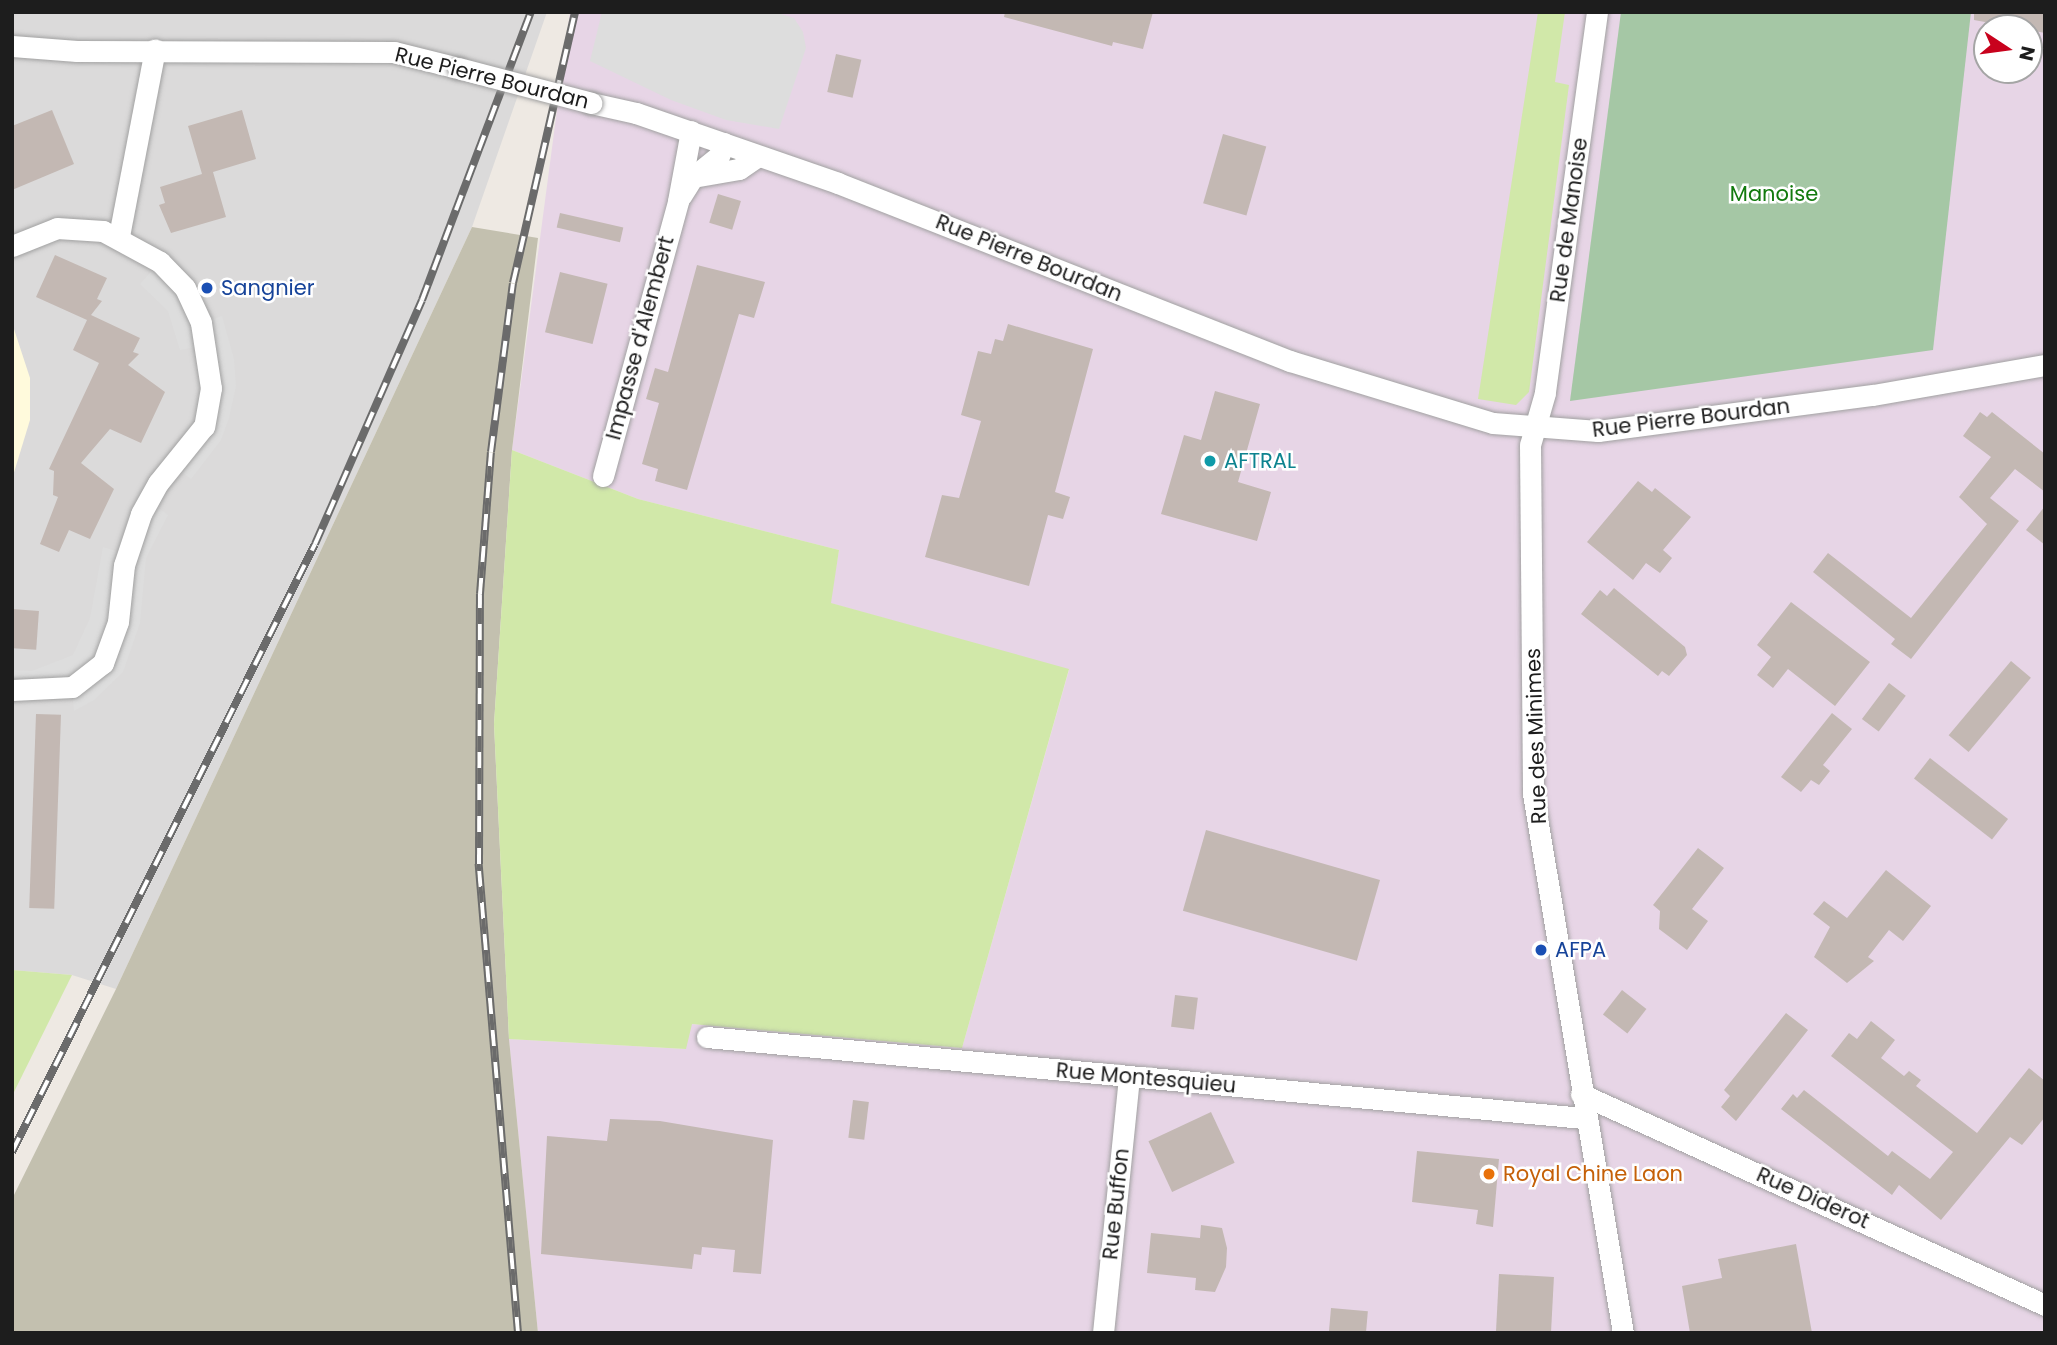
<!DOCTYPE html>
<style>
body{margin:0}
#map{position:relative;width:2057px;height:1345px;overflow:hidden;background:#eee9e3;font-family:Poppins,sans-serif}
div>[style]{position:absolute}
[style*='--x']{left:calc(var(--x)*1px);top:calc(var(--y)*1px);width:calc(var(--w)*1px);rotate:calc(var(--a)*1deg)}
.residential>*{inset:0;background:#dbdada}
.industrial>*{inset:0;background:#e7d5e6}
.education>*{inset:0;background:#fffadc}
.construction>*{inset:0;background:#c3c0af}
.grass>*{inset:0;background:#d1e8a9}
.cemetery>*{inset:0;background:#a5c7a5}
.parking>*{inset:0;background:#ddd}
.building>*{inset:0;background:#c3b8b3;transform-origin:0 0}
.roads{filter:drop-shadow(0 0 2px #a1a1a1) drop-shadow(0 0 2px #a1a1a1)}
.minor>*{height:21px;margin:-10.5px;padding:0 10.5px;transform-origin:10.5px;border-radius:10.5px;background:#fff}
.rail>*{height:8px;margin-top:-4px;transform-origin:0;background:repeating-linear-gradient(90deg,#fff 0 16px,#6b6b6b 0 32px);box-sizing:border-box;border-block:2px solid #6b6b6b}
.bridges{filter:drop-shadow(0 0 2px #a1a1a1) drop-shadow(0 0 2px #a1a1a1)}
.minor-bridge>*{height:21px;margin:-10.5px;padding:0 10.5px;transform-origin:10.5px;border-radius:10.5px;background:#fff}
.dots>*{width:19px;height:19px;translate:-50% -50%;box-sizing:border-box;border:4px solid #fff;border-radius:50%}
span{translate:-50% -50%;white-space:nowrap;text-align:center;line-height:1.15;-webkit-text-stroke:5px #fff;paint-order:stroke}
.street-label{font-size:21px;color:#1d1d1d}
.park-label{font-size:21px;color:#127a0d}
.transit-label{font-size:21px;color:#164399}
.left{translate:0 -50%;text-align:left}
.culture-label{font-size:21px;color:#0d838f}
.food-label{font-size:21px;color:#c56008}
.frame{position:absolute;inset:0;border:14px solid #1d1d1d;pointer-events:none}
.north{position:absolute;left:1973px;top:14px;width:70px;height:70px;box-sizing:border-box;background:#fff;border:2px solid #a5a5a5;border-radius:50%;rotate:103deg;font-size:19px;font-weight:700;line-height:28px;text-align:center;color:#1d1d1d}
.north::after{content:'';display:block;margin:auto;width:24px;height:32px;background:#c8021d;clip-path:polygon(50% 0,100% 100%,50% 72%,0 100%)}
</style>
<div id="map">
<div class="residential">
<div style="clip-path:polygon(12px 12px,547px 12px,472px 227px,116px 989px,72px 975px,12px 970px)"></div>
</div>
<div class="industrial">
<div style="clip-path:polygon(evenodd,570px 12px,2045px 12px,2045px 1333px,538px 1333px,509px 1039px,685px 1049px,691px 1024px,962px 1048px,1069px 670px,830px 603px,839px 550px,638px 499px,512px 450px,570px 12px,1987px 28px,2029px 28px,2029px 70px,1987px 70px,1987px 28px)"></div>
</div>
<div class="education">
<div style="clip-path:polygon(12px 323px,30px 378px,30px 420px,12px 479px)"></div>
</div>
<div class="construction">
<div style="clip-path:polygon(472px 227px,538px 238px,512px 450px,494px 724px,509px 1039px,538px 1333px,12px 1333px,12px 1199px,116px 989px)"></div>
</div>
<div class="grass">
<div style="clip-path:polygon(1538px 12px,1565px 12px,1555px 82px,1569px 85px,1529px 392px,1516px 405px,1478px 399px)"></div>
<div style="clip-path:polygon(512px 450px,638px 499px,839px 550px,831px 603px,1069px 669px,962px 1048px,692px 1024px,686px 1049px,509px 1039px,494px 724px)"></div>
<div style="clip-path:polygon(12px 970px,72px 975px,12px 1096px)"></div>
</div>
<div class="cemetery">
<div style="clip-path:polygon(1621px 12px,1971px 12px,1933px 350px,1570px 401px)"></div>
</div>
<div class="parking">
<div style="clip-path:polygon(602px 12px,774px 12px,794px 18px,803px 32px,806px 48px,779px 129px,726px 120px,671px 100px,590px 61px)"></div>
<div style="clip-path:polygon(160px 262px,201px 323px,222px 316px,234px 359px,236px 386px,229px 418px,221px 440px,191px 479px,172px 465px,204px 426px,206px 345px,180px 350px,168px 311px,140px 284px)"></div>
<div style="clip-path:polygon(148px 501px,168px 515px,146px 558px,140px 623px,123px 672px,94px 700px,74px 711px,72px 688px,12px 690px,12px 670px,32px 671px,73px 655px,90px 618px,103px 547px,128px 555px)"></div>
</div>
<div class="building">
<div style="clip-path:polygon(1005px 12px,1153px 12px,1143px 49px,1113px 42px,1112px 46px,1004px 17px)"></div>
<div style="clip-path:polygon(1974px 12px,2045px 12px,2045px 33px,1974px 20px)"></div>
<div style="left:836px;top:54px;width:26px;height:39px;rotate:13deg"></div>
<div style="clip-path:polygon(52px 110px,74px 164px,12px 190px,12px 126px)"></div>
<div style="clip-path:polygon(242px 110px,256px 159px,213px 172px,226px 217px,171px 233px,159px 205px,165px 203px,160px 187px,202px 174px,188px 126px)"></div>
<div style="left:1223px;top:134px;width:45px;height:72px;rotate:16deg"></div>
<div style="left:718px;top:194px;width:24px;height:30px;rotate:17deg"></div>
<div style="left:560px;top:213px;width:65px;height:15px;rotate:13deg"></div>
<div style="clip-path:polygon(55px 255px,107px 278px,97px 299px,102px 301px,91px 315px,140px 338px,133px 352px,139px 354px,128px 365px,165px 392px,141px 443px,110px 429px,81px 463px,114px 489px,90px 539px,69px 530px,59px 552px,40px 544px,58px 497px,53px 495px,54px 471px,49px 469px,99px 363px,73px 350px,87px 320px,36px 297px)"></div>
<div style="clip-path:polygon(697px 265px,765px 282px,754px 318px,739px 314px,687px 490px,655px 481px,658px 469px,642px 464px,659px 403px,646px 399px,655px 368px,668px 372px)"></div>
<div style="left:560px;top:272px;width:49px;height:62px;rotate:14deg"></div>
<div style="clip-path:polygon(1008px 324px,1093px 349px,1055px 492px,1070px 497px,1063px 519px,1048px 515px,1029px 586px,925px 557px,942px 495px,959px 498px,981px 421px,961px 415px,978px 351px,991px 354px,995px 339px,1003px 341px)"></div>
<div style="clip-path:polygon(1215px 391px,1260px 404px,1238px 482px,1271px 492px,1257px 541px,1161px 514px,1184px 435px,1201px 440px)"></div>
<div style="clip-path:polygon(1980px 412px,1987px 417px,1992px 412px,2045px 454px,2045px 492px,2015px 469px,1990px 498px,2019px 521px,1911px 659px,1891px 644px,1895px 639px,1813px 572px,1828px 553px,1911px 618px,1987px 524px,1959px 497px,1991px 457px,1963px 436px)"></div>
<div style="clip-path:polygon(1638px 481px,1652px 492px,1655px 488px,1691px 517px,1663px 550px,1672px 558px,1660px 573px,1646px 563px,1633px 580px,1587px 542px)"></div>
<div style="clip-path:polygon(2045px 506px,2045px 545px,2026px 530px)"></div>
<div style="clip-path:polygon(1614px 588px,1685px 647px,1687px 655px,1669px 676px,1662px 671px,1658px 676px,1581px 614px,1600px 590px,1607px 596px)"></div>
<div style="clip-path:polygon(1791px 602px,1870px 662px,1835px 706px,1788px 669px,1773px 688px,1757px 675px,1771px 657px,1757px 645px)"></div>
<div style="left:12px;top:609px;width:27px;height:39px;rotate:4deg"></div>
<div style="left:2011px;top:661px;width:26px;height:97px;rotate:40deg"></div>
<div style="left:1889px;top:683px;width:21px;height:45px;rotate:37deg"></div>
<div style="clip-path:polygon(1832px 713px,1852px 729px,1823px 765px,1830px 771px,1819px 785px,1811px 780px,1801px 792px,1781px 777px)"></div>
<div style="left:36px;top:714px;width:25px;height:194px;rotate:2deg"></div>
<div style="left:1930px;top:758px;width:99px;height:26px;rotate:38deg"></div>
<div style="left:1206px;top:830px;width:181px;height:84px;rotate:16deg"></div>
<div style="clip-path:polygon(1698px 848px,1724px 868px,1692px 909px,1708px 921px,1687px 950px,1659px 929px,1660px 911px,1653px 905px)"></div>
<div style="clip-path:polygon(1886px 870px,1931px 906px,1903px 941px,1889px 930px,1868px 957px,1874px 961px,1847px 983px,1814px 957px,1830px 927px,1813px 914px,1824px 901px,1847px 918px)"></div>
<div style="left:1622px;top:990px;width:31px;height:31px;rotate:38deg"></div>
<div style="left:1175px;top:995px;width:23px;height:32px;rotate:7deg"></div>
<div style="clip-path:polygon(1786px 1013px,1808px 1030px,1736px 1121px,1721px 1107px,1730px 1096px,1724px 1090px)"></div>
<div style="clip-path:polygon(1871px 1021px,1895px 1040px,1881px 1058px,1904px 1076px,1909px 1071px,1921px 1080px,1916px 1086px,1977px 1133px,2029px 1068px,2045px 1081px,2045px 1117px,2022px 1145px,2010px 1137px,1941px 1220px,1899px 1185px,1892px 1195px,1781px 1109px,1793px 1094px,1797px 1098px,1804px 1090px,1888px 1156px,1892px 1151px,1930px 1179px,1953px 1152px,1831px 1056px,1849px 1033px,1857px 1039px)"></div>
<div style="left:853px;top:1100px;width:16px;height:38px;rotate:7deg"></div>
<div style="left:1211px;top:1112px;width:56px;height:69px;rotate:65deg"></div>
<div style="clip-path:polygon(610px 1119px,660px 1121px,773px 1140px,761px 1274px,733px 1272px,735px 1250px,702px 1247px,701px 1255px,694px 1254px,692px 1269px,541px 1254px,547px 1136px,607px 1141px)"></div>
<div style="clip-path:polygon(1417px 1151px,1499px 1159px,1493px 1227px,1476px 1224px,1478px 1210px,1412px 1202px)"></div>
<div style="clip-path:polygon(1201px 1225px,1222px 1228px,1227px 1248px,1226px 1267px,1215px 1292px,1195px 1290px,1196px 1278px,1147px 1273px,1151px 1233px,1200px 1238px)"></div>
<div style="clip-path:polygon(1796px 1244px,1812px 1333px,1690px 1333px,1682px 1286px,1722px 1278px,1718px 1259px)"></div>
<div style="left:1499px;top:1274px;width:55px;height:59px;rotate:3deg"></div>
<div style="left:1331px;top:1308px;width:37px;height:23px;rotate:5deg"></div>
</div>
<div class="roads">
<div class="minor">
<div style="--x:1597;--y:12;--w:385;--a:97.8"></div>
<div style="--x:1545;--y:393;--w:54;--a:106.1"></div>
<div style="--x:1530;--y:445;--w:349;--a:89.5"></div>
<div style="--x:1533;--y:794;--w:546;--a:80.52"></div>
<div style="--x:12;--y:46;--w:65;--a:4.4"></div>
<div style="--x:77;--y:51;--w:317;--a:0.2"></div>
<div style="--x:394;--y:52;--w:66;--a:14"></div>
<div style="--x:591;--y:103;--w:46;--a:12.5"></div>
<div style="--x:636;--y:113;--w:214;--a:19.1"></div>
<div style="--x:838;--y:183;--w:486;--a:21.5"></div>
<div style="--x:1290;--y:361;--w:212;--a:17"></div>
<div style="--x:1493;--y:423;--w:105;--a:4.4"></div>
<div style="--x:1598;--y:431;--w:277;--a:-7.5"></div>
<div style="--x:1873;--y:395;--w:175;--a:-9.9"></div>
<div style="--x:693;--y:177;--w:47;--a:-9.9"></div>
<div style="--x:739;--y:169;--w:23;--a:-34"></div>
<div style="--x:681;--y:196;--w:22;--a:-58"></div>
<div style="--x:693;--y:177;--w:33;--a:-39"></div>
<div style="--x:719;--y:156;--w:14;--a:-69"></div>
<div style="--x:119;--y:236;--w:190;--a:-79.1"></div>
<div style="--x:12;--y:246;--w:48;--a:-21.8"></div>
<div style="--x:57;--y:228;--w:46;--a:3.7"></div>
<div style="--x:103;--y:231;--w:65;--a:28.5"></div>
<div style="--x:160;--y:262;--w:36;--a:46"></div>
<div style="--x:185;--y:288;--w:38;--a:65"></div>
<div style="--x:201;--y:323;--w:66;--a:81.3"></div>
<div style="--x:211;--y:388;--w:39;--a:100"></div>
<div style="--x:204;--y:426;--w:73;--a:128.9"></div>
<div style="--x:158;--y:483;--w:35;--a:119"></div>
<div style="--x:141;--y:514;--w:54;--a:108.4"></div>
<div style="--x:124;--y:565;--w:57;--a:96"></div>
<div style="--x:118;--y:622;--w:44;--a:110.1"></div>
<div style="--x:103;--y:663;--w:39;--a:142"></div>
<div style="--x:72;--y:687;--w:60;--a:177.1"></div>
<div style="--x:603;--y:476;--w:285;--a:-74.7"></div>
<div style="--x:678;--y:201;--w:71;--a:-79.5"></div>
<div style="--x:707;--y:1037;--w:881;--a:5.28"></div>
<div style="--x:1581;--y:1094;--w:510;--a:24.45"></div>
<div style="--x:1103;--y:1333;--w:258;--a:-84.2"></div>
</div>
</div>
<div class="rail">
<div style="--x:12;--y:1152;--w:679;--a:-63.51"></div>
<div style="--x:315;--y:544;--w:266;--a:-66.3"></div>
<div style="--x:422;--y:300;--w:308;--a:-69.3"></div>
<div style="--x:518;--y:1333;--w:471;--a:-94.8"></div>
<div style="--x:479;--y:864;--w:270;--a:-89.8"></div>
<div style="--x:480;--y:594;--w:142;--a:-85.6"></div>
<div style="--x:491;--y:452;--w:170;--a:-82.6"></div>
<div style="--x:513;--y:283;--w:278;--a:-77.1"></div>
</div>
<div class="bridges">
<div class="minor-bridge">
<div style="--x:458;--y:68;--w:138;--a:14.7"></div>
</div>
</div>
<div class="dots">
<div style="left:207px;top:288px;background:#1a4fb4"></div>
<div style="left:1210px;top:461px;background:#0f9aa8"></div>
<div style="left:1541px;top:950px;background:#1a4fb4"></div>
<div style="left:1489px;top:1174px;background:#e8710a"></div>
</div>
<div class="street-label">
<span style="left:492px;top:78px;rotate:14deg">Rue Pierre Bourdan</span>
<span style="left:1569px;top:220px;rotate:-82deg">Rue de Manoise</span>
<span style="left:1029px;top:258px;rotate:22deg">Rue Pierre Bourdan</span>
<span style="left:640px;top:338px;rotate:-75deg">Impasse d'Alembert</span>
<span style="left:1691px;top:418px;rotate:-7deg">Rue Pierre Bourdan</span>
<span style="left:1536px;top:736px;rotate:-92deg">Rue des Minimes</span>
<span style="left:1146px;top:1078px;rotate:5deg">Rue Montesquieu</span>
<span style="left:1813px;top:1198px;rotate:24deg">Rue Diderot</span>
<span style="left:1116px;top:1204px;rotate:-84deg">Rue Buffon</span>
</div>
<div class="park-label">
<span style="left:1774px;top:194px">Manoise</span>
</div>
<div class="transit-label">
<span class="left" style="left:221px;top:288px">Sangnier</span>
<span class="left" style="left:1555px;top:950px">AFPA</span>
</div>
<div class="culture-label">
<span class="left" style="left:1224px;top:461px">AFTRAL</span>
</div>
<div class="food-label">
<span class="left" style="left:1503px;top:1174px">Royal Chine Laon</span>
</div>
<div class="frame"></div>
<div class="north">N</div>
</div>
